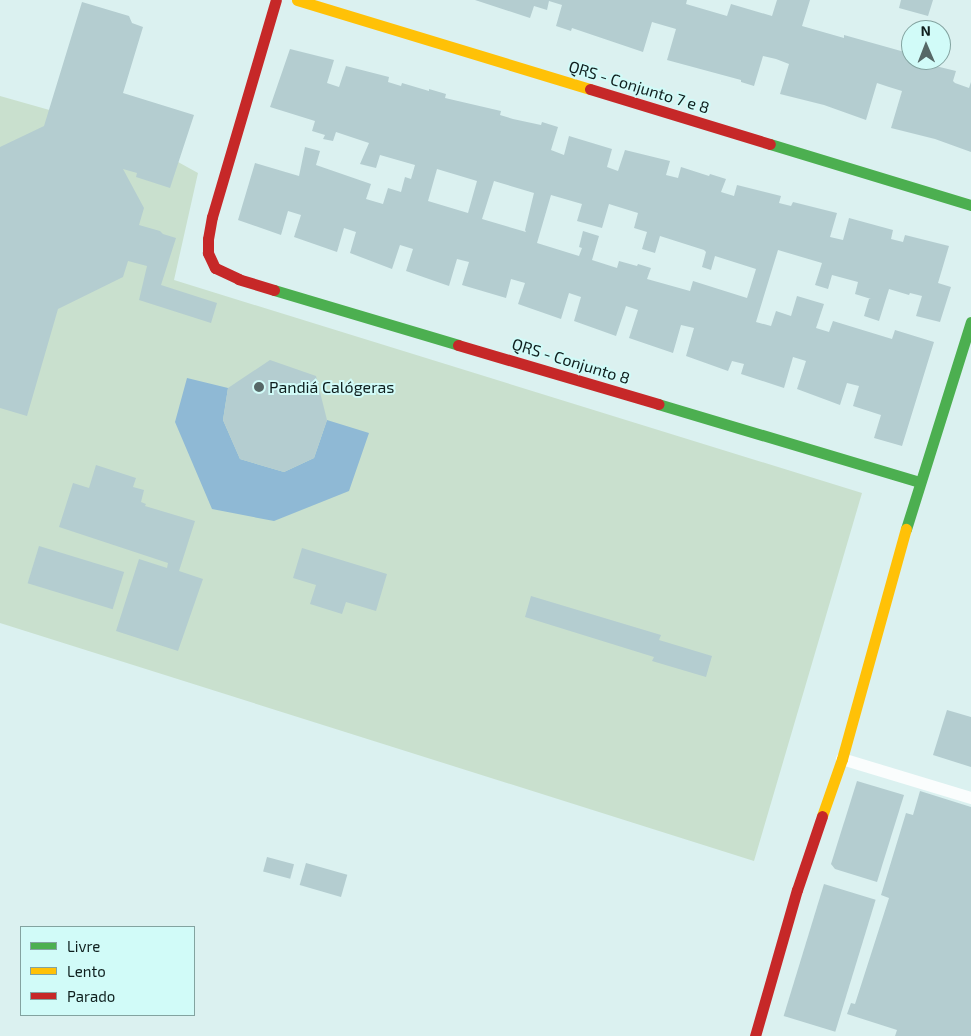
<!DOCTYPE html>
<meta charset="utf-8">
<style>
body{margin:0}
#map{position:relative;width:971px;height:1036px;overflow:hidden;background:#dbf1f0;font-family:"Exo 2",sans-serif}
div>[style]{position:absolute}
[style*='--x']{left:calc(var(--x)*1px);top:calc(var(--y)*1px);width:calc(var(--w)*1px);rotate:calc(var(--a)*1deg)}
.green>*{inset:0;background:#c9e0ce}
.water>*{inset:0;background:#8fb9d5}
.building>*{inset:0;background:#b4cdd0;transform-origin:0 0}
.lane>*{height:12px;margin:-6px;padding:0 6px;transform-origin:6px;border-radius:6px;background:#fafdfd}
.fast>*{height:11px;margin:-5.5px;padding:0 5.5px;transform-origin:5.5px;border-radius:5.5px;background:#4caf50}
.slow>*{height:11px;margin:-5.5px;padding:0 5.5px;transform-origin:5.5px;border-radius:5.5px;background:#ffc107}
.jam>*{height:11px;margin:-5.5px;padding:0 5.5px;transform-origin:5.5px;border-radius:5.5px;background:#c62828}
.dots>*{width:14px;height:14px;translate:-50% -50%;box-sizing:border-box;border:2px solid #d1fbf8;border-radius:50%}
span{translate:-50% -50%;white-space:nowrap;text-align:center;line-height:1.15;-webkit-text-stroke:4px #d1fbf8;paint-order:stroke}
.street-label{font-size:16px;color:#0e1e1d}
.poi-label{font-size:16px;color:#0e1e1d}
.left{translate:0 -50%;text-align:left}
.legend{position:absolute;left:20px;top:926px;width:175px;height:90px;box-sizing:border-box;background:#d1fbf8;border:1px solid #83a3a0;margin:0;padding:6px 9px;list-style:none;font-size:15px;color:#0e1e1d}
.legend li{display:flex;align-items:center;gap:10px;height:25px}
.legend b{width:25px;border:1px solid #83a3a0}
.north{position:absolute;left:901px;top:20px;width:50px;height:50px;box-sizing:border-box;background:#d1fbf8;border:1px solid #83a3a0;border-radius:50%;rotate:359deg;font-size:14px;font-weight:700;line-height:20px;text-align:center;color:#0e1e1d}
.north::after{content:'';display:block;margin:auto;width:18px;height:22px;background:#566867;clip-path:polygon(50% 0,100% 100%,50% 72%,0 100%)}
</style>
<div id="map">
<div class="green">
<div style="clip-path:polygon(0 96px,120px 130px,198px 173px,174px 280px,862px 493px,754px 861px,0 623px)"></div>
</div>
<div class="water">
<div style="clip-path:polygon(187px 378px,228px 388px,223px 420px,240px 459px,284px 472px,314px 458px,327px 420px,369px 433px,349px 491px,274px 521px,212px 509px,175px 422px)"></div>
</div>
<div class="building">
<div style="clip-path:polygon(475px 0,687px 0,686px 4px,727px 16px,731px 4px,772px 16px,777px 0,810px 0,802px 26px,844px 38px,844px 35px,901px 51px,911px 54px,911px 60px,956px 71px,953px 81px,955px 83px,969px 88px,971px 82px,971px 152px,935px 139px,891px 128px,902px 91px,889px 87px,877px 83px,866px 120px,824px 105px,780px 94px,789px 64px,776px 59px,763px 56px,754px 86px,741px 82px,741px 80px,667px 60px,676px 29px,652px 22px,643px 52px,572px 28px,571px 31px,556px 26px,562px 5px,549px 1px,547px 10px,534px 6px,530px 18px)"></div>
<div style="clip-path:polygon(901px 0,933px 0,928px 16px,899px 8px)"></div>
<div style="clip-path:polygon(82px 2px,129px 16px,132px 23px,143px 27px,123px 93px,194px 115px,170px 188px,136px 177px,137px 173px,123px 169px,144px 208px,139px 225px,160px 231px,163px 234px,176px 238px,161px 285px,217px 303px,211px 323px,139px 300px,147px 266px,128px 261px,123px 277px,58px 309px,27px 416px,0 408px,0 147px,44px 126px)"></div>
<div style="clip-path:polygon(evenodd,290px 49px,334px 60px,327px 83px,339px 87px,346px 66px,389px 77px,388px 82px,401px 86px,402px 83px,429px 91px,429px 89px,446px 94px,445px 98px,501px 111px,500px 115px,513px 119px,541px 125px,542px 122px,558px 127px,551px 150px,564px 155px,569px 136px,612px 149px,607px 167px,618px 171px,625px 150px,670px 161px,666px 175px,678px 178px,681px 167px,709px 176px,710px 174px,726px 179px,721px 192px,734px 196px,737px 185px,781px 196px,779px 203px,791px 206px,793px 202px,837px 213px,830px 237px,843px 240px,849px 218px,893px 230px,891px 239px,903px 242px,905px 235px,949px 246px,938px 283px,951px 287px,940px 322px,916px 316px,922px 296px,910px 293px,909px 295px,889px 289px,879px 321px,864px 316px,869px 299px,871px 299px,855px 294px,858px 282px,832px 275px,828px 289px,815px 285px,822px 263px,778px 250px,756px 322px,771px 326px,776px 311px,791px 316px,797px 296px,824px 304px,816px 328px,829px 332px,833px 321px,892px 339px,895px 330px,934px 342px,902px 446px,874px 438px,881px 415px,853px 406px,859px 386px,847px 383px,840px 405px,797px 389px,806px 361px,793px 357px,784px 388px,741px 374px,744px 364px,732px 361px,728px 371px,686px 356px,694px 328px,681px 325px,673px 353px,629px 338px,638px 310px,626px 306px,616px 336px,574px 321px,581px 297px,569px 293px,561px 319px,518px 304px,525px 283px,511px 279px,506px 298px,462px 285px,469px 262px,457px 259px,449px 286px,406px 271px,413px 249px,400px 245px,392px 269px,350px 253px,356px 232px,344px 228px,337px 252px,294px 237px,301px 215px,288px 211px,281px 235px,238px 220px,255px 163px,299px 176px,305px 147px,320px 151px,316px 165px,371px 184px,366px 199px,383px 204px,388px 188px,401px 192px,405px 177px,411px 179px,415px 165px,380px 155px,376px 168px,360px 164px,369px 143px,336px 132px,333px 141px,323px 139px,325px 135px,312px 131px,315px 121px,270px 107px,290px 49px,437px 169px,477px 181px,468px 213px,428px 201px,437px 169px,290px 49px,494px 181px,534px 193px,525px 230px,526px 232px,482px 219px,494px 181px,290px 49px,551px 195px,582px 204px,577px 221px,602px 228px,609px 204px,638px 213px,634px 228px,647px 232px,642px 249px,655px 253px,660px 236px,704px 250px,706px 252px,702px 267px,711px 270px,715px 256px,756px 269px,747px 298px,693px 281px,690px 291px,647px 279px,651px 268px,638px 264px,637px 266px,619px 261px,617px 268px,592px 260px,599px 236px,583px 231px,579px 247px,582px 248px,579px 256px,537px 243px,551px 195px)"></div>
<div style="clip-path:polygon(270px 360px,316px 376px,327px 420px,314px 458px,284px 472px,240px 459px,223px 420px,228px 388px)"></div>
<div style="clip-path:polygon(96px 465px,136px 478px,133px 487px,144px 490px,141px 502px,146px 504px,145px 506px,195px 521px,179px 571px,203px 579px,178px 651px,116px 631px,139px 559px,167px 568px,168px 563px,59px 527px,73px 483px,89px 488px)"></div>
<div style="left:39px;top:546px;width:89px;height:39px;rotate:17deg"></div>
<div style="clip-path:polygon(302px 548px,387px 574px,376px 611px,346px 602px,342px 614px,310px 604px,316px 585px,293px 578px)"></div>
<div style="clip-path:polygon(531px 596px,661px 635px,659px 640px,712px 656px,706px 677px,652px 661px,654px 657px,525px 617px)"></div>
<div style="clip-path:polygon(947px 710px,971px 717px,971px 767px,933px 755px)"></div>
<div style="clip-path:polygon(857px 781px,904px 795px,877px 882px,835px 869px,831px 864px)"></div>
<div style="clip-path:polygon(920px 791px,971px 807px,971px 1036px,895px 1036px,897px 1030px,847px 1014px,851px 1003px,855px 1004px,889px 898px,881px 895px,906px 813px,913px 815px)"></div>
<div style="left:267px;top:857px;width:28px;height:15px;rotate:15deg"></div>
<div style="left:306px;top:863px;width:43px;height:23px;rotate:16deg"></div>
<div style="left:824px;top:884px;width:54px;height:138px;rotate:17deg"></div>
</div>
<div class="lane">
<div style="--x:842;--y:759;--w:135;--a:16.8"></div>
</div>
<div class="fast">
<div style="--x:770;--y:144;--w:210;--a:16.9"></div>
<div style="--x:274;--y:290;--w:192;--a:16.6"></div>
<div style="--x:658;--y:404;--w:272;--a:16.6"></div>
<div style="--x:906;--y:529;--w:217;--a:-72.6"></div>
</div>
<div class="slow">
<div style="--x:297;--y:0;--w:306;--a:16.9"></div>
<div style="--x:822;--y:816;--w:60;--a:-70.7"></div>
<div style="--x:842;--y:759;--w:239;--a:-74.5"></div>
</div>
<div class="jam">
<div style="--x:590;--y:89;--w:188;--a:17"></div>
<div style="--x:274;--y:290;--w:37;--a:-163"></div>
<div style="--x:239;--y:279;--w:26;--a:-155"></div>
<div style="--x:215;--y:268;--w:17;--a:-115"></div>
<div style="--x:208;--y:253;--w:14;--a:-90"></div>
<div style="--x:208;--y:239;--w:22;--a:-80"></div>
<div style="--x:212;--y:217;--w:226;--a:-73.6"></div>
<div style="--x:458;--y:345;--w:209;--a:16.4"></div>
<div style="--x:755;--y:1036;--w:152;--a:-74"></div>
<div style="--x:797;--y:890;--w:78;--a:-71.3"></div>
</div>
<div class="dots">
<div style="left:259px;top:387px;background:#566867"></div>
</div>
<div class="street-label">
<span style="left:639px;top:87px;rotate:17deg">QRS - Conjunto 7 e 8</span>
<span style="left:571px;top:361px;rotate:17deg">QRS - Conjunto 8</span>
</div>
<div class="poi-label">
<span class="left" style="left:269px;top:387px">Pandiá Calógeras</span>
</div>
<ul class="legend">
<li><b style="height:6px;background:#4caf50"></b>Livre</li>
<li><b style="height:6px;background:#ffc107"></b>Lento</li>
<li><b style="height:6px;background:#c62828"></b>Parado</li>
</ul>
<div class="north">N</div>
</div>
